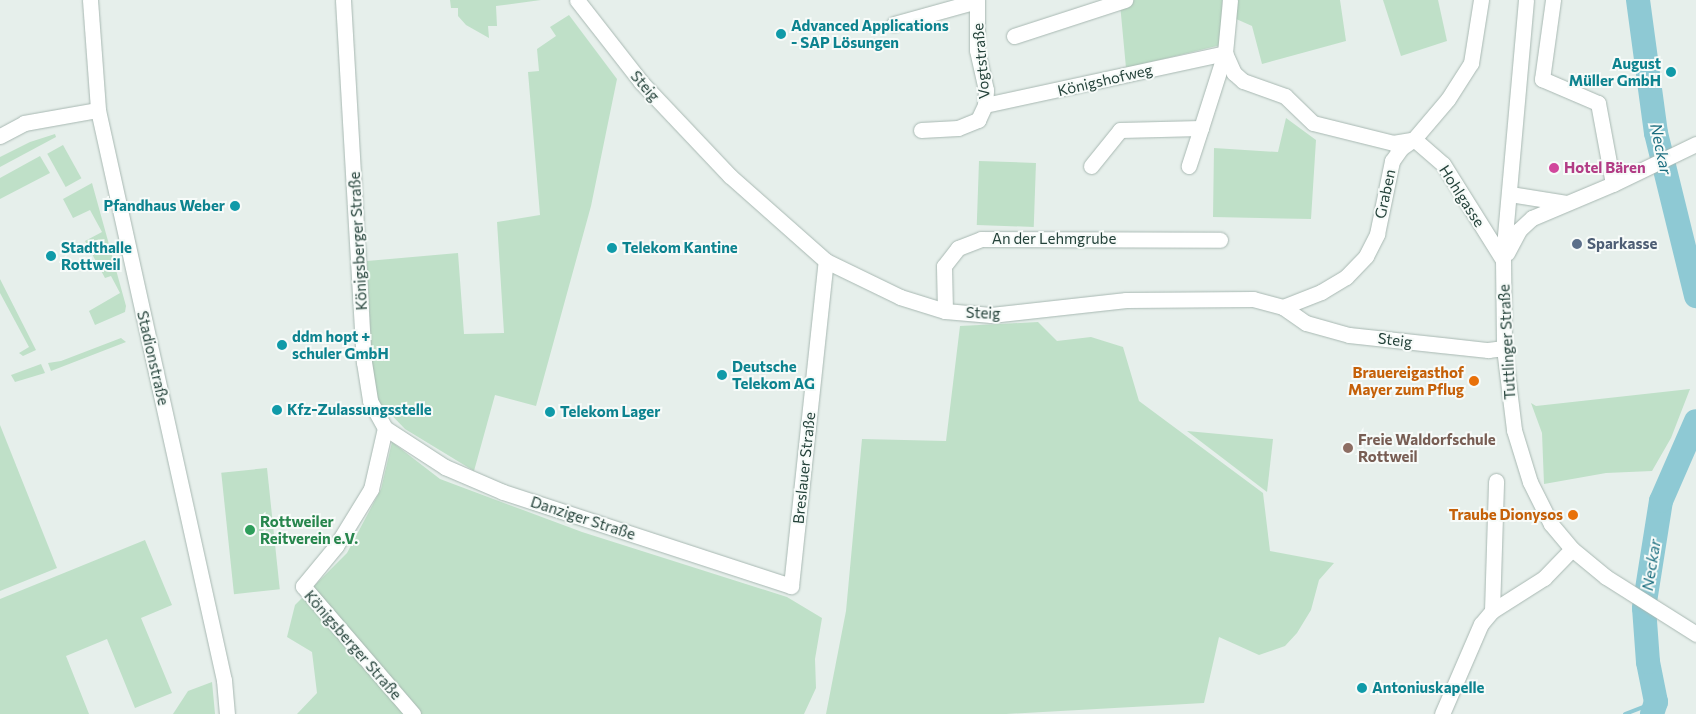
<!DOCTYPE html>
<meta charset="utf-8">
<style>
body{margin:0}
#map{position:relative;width:1696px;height:714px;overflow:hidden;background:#e6efeb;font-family:Commissioner,sans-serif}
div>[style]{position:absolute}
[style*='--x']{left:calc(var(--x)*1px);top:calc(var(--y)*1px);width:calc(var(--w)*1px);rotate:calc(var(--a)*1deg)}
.green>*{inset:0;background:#bfe0c8;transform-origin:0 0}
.stream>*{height:4px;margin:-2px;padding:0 2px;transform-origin:2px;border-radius:2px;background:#8ec9d4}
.river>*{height:24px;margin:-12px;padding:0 12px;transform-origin:12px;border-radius:12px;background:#8ec9d4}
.roads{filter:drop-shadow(0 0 1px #a8b8b2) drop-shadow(0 0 1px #a8b8b2)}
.minor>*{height:15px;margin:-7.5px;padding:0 7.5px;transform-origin:7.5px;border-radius:7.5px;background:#fff}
.dots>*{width:14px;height:14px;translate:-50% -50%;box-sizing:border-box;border:2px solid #f7fbf9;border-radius:50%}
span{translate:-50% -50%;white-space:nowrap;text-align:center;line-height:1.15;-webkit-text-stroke:4px #f7fbf9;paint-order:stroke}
.culture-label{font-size:15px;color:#0d838f;font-weight:700}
.left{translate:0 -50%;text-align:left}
.right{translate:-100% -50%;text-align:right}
.street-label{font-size:15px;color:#24423a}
.hotel-label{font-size:15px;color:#b23c85;font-weight:700}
.service-label{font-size:15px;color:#4e5e75;font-weight:700}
.food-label{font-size:15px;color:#c56008;font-weight:700}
.education-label{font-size:15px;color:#785e54;font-weight:700}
.leisure-label{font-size:15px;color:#27864d;font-weight:700}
.water-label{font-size:16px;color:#1c6f80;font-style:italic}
</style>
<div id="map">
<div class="green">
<div style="clip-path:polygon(450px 0,541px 0,496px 6px,497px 26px,488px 26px,489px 38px,466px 25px,458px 16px,458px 8px,451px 8px)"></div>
<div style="clip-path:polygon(1134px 0,1222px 0,1221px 45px,1126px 68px,1120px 4px)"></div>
<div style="clip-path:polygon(1235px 0,1340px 0,1346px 41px,1262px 64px,1252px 26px,1234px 18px)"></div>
<div style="clip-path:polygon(1383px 0,1438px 0,1447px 41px,1401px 56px)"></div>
<div style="clip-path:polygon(569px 15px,617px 79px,591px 206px,536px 406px,495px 395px,474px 471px,405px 429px,378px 401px,373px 387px,367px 261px,458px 253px,464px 334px,504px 333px,497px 222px,540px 215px,528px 72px,539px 71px,537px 49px,556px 36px,550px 27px)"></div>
<div style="clip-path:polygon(1286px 118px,1316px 140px,1311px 219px,1213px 217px,1214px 148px,1278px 152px)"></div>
<div style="clip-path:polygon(55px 134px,56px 137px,0 167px,0 157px,30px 142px)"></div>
<div style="left:63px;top:145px;width:38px;height:18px;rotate:61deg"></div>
<div style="clip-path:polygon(40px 156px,50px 173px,0 199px,0 178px)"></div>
<div style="left:979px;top:161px;width:57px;height:64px;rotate:2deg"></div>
<div style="clip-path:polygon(92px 183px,126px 306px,125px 312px,95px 325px,89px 311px,120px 293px,111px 276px,105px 278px,85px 241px,102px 232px,90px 210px,73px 218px,63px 199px)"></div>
<div style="clip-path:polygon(0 279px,36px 350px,23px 356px,19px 353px,29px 347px,0 293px)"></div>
<div style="clip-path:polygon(1038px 322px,1057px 341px,1091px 337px,1123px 347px,1139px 401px,1263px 493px,1270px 551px,1334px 563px,1319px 580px,1311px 610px,1297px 633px,1285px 646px,1259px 655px,1219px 637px,1204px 703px,1006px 714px,826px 714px,846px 611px,862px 439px,946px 441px,960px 326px)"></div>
<div style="clip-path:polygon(121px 338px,126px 342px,51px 371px,48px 363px,61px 361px)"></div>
<div style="clip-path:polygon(41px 364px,45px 373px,15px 382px,11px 375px)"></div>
<div style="clip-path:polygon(1690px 389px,1671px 438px,1652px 471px,1606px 473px,1544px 484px,1542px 433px,1531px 403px,1536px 406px)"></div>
<div style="clip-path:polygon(0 425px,57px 568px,0 591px)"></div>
<div style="clip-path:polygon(1187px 431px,1273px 439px,1267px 492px)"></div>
<div style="clip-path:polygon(392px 442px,440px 479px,582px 532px,787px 597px,822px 618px,815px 659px,816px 688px,804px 714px,297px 714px,317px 693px,312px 652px,287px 637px,295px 605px,347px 553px,381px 489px)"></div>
<div style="left:267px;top:468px;width:122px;height:46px;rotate:84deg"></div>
<div style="clip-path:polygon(145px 540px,172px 605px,141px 618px,172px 693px,135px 708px,107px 639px,66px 656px,89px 714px,0 714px,0 599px)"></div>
<div style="clip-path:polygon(212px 682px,215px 714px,173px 714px,188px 691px)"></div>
</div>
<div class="stream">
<div style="--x:1625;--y:714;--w:33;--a:-21"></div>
</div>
<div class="river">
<div style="--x:1638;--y:0;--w:134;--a:82.3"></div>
<div style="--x:1656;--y:133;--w:168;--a:76.2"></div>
<div style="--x:1652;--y:714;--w:13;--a:-72"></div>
<div style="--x:1656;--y:702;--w:41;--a:-101.3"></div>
<div style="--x:1648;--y:662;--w:54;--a:-94.2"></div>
<div style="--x:1644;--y:608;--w:108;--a:-81"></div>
<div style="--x:1661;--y:501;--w:87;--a:-66.4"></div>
</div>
<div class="roads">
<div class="minor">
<div style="--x:90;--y:0;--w:110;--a:85.8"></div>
<div style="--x:98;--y:110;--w:584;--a:77.54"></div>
<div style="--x:224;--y:680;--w:34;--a:85"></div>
<div style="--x:343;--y:0;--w:363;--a:86.7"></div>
<div style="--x:364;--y:362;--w:39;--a:81"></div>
<div style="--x:370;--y:401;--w:31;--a:61"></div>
<div style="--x:385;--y:428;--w:72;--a:33"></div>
<div style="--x:445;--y:467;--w:63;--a:23.3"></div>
<div style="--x:503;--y:492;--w:303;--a:18.1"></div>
<div style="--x:791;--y:586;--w:327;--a:-83.9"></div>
<div style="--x:577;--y:0;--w:104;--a:52"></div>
<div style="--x:641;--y:82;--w:129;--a:46.6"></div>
<div style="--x:730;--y:176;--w:128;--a:41.5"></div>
<div style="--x:826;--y:261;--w:82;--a:25.9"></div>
<div style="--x:900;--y:297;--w:47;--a:17.3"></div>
<div style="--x:945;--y:311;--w:46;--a:5"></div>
<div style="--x:991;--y:315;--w:136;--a:-6.3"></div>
<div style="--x:1126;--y:300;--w:127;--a:-0.5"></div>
<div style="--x:1253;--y:299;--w:31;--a:15"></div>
<div style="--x:1283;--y:307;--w:28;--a:35"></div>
<div style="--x:1306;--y:323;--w:45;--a:15.6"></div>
<div style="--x:1349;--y:335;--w:140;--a:6.2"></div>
<div style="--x:1488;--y:350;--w:16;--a:-7"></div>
<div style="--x:1230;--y:0;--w:53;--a:95.4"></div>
<div style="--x:1225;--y:53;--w:22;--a:66"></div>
<div style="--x:1234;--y:73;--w:12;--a:42"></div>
<div style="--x:1243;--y:81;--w:45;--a:19.7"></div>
<div style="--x:1285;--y:96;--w:39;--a:44"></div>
<div style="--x:1313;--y:123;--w:82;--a:14"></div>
<div style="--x:1393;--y:143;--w:17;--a:-10"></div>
<div style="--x:1526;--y:0;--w:261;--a:95.1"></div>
<div style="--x:1503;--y:260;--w:88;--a:89.3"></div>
<div style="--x:1504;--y:348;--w:83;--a:83"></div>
<div style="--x:1514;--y:430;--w:54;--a:72.9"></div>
<div style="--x:1530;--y:482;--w:47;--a:63.4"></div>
<div style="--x:1551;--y:524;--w:33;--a:50"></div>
<div style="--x:1572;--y:549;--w:44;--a:39.5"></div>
<div style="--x:1606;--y:577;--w:107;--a:32.3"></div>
<div style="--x:1553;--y:0;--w:80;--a:97.9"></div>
<div style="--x:1542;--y:79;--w:61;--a:23.2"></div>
<div style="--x:1598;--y:103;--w:82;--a:79.5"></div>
<div style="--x:894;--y:24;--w:86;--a:-15.5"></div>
<div style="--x:1014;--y:36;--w:117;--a:-18"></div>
<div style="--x:985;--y:105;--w:246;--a:-12.2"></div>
<div style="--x:1201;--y:128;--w:79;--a:-72.3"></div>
<div style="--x:921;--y:130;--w:37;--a:-3"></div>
<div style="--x:958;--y:128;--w:22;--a:-22"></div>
<div style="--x:978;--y:120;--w:17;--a:-65"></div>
<div style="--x:985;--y:105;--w:15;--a:-86"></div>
<div style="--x:986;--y:90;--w:41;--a:-102.7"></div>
<div style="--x:977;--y:50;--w:50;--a:-90"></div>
<div style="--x:0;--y:136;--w:27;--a:-28"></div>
<div style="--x:24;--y:123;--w:75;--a:-10"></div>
<div style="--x:1414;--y:139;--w:38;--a:41"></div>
<div style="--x:1443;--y:164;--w:113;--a:58"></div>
<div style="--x:1091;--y:166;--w:46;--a:-51.1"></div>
<div style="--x:1120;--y:130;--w:81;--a:-1.4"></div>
<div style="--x:1201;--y:128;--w:40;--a:108"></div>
<div style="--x:1510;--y:194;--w:57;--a:9.1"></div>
<div style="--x:1507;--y:253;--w:26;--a:-62"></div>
<div style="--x:1519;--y:230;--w:18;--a:-43"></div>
<div style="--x:1532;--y:218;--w:88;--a:-22.8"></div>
<div style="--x:1613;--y:184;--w:92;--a:-25.7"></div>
<div style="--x:1283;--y:307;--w:41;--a:-21.5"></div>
<div style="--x:1321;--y:292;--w:29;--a:-31"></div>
<div style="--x:1346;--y:277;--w:29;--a:-46"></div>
<div style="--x:1366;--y:256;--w:25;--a:-63"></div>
<div style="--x:1377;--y:234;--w:75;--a:-78.4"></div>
<div style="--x:1392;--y:161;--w:16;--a:-55"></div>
<div style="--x:1401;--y:148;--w:16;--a:-35"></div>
<div style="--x:1414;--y:139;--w:52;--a:-49.6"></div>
<div style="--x:1448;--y:99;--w:43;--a:-57.4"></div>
<div style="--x:1471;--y:63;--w:64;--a:-81"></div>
<div style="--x:945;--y:311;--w:45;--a:-91.3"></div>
<div style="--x:944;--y:266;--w:23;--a:-52"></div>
<div style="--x:958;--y:248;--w:25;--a:-21"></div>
<div style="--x:981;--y:239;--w:239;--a:0.2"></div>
<div style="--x:385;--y:428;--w:63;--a:102.9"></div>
<div style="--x:371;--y:489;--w:67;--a:121.6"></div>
<div style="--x:336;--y:546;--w:52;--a:129.5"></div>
<div style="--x:303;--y:586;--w:169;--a:49.3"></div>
<div style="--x:1492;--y:611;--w:130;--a:-88.2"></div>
<div style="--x:1442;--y:714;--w:98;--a:-66.6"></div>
<div style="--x:1481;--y:624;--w:17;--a:-50"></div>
<div style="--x:1492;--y:611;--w:62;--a:-32.4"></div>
<div style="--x:1544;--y:578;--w:40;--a:-46"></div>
</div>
</div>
<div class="dots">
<div style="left:781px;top:34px;background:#0f9aa8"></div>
<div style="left:1671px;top:72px;background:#0f9aa8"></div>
<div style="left:1554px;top:168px;background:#d1479c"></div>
<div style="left:235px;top:206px;background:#0f9aa8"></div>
<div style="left:1577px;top:244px;background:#5c6f8a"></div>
<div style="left:612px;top:248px;background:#0f9aa8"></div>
<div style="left:51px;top:256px;background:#0f9aa8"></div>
<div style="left:282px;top:345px;background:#0f9aa8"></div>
<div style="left:722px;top:375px;background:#0f9aa8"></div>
<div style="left:1474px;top:381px;background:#e8710a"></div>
<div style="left:277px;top:410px;background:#0f9aa8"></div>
<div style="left:550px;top:412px;background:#0f9aa8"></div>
<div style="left:1348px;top:448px;background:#8d6e63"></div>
<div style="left:1573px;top:515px;background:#e8710a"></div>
<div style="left:250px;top:530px;background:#2e9e5b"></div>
<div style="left:1362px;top:688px;background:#0f9aa8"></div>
</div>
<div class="culture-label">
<span class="left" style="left:791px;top:34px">Advanced Applications<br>- SAP Lösungen</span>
<span class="right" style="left:1661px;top:72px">August<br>Müller GmbH</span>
<span class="right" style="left:225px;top:206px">Pfandhaus Weber</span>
<span class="left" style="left:61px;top:256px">Stadthalle<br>Rottweil</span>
<span class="left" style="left:622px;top:248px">Telekom Kantine</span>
<span class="left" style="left:292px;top:345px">ddm hopt +<br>schuler GmbH</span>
<span class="left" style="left:732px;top:375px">Deutsche<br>Telekom AG</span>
<span class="left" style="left:287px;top:410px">Kfz-Zulassungsstelle</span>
<span class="left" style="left:560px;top:412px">Telekom Lager</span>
<span class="left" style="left:1372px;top:688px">Antoniuskapelle</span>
</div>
<div class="street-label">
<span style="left:981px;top:61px;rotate:-95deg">Vogtstraße</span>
<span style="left:1105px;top:80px;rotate:-13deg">Königshofweg</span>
<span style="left:645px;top:86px;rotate:49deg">Steig</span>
<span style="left:1385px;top:194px;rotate:-78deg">Graben</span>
<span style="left:1462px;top:196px;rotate:57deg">Hohlgasse</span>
<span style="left:1054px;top:239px">An der Lehmgrube</span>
<span style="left:358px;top:241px;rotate:-93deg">Königsberger Straße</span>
<span style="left:983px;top:313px;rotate:2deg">Steig</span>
<span style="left:1395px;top:340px;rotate:7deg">Steig</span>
<span style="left:1507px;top:342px;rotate:-93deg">Tuttlinger Straße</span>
<span style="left:153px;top:358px;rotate:77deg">Stadionstraße</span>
<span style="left:804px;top:468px;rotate:-84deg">Breslauer Straße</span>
<span style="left:583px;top:518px;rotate:18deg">Danziger Straße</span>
<span style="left:353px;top:645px;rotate:49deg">Königsberger Straße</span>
</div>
<div class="hotel-label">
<span class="left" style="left:1564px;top:168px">Hotel Bären</span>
</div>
<div class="service-label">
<span class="left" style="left:1587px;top:244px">Sparkasse</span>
</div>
<div class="food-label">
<span class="right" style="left:1464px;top:381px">Brauereigasthof<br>Mayer zum Pflug</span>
<span class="right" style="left:1563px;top:515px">Traube Dionysos</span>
</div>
<div class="education-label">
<span class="left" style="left:1358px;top:448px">Freie Waldorfschule<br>Rottweil</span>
</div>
<div class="leisure-label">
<span class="left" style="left:260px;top:530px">Rottweiler<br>Reitverein e.V.</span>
</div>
<div class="water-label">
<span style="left:1661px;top:149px;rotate:78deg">Neckar</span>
<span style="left:1651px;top:565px;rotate:-81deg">Neckar</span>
</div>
</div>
